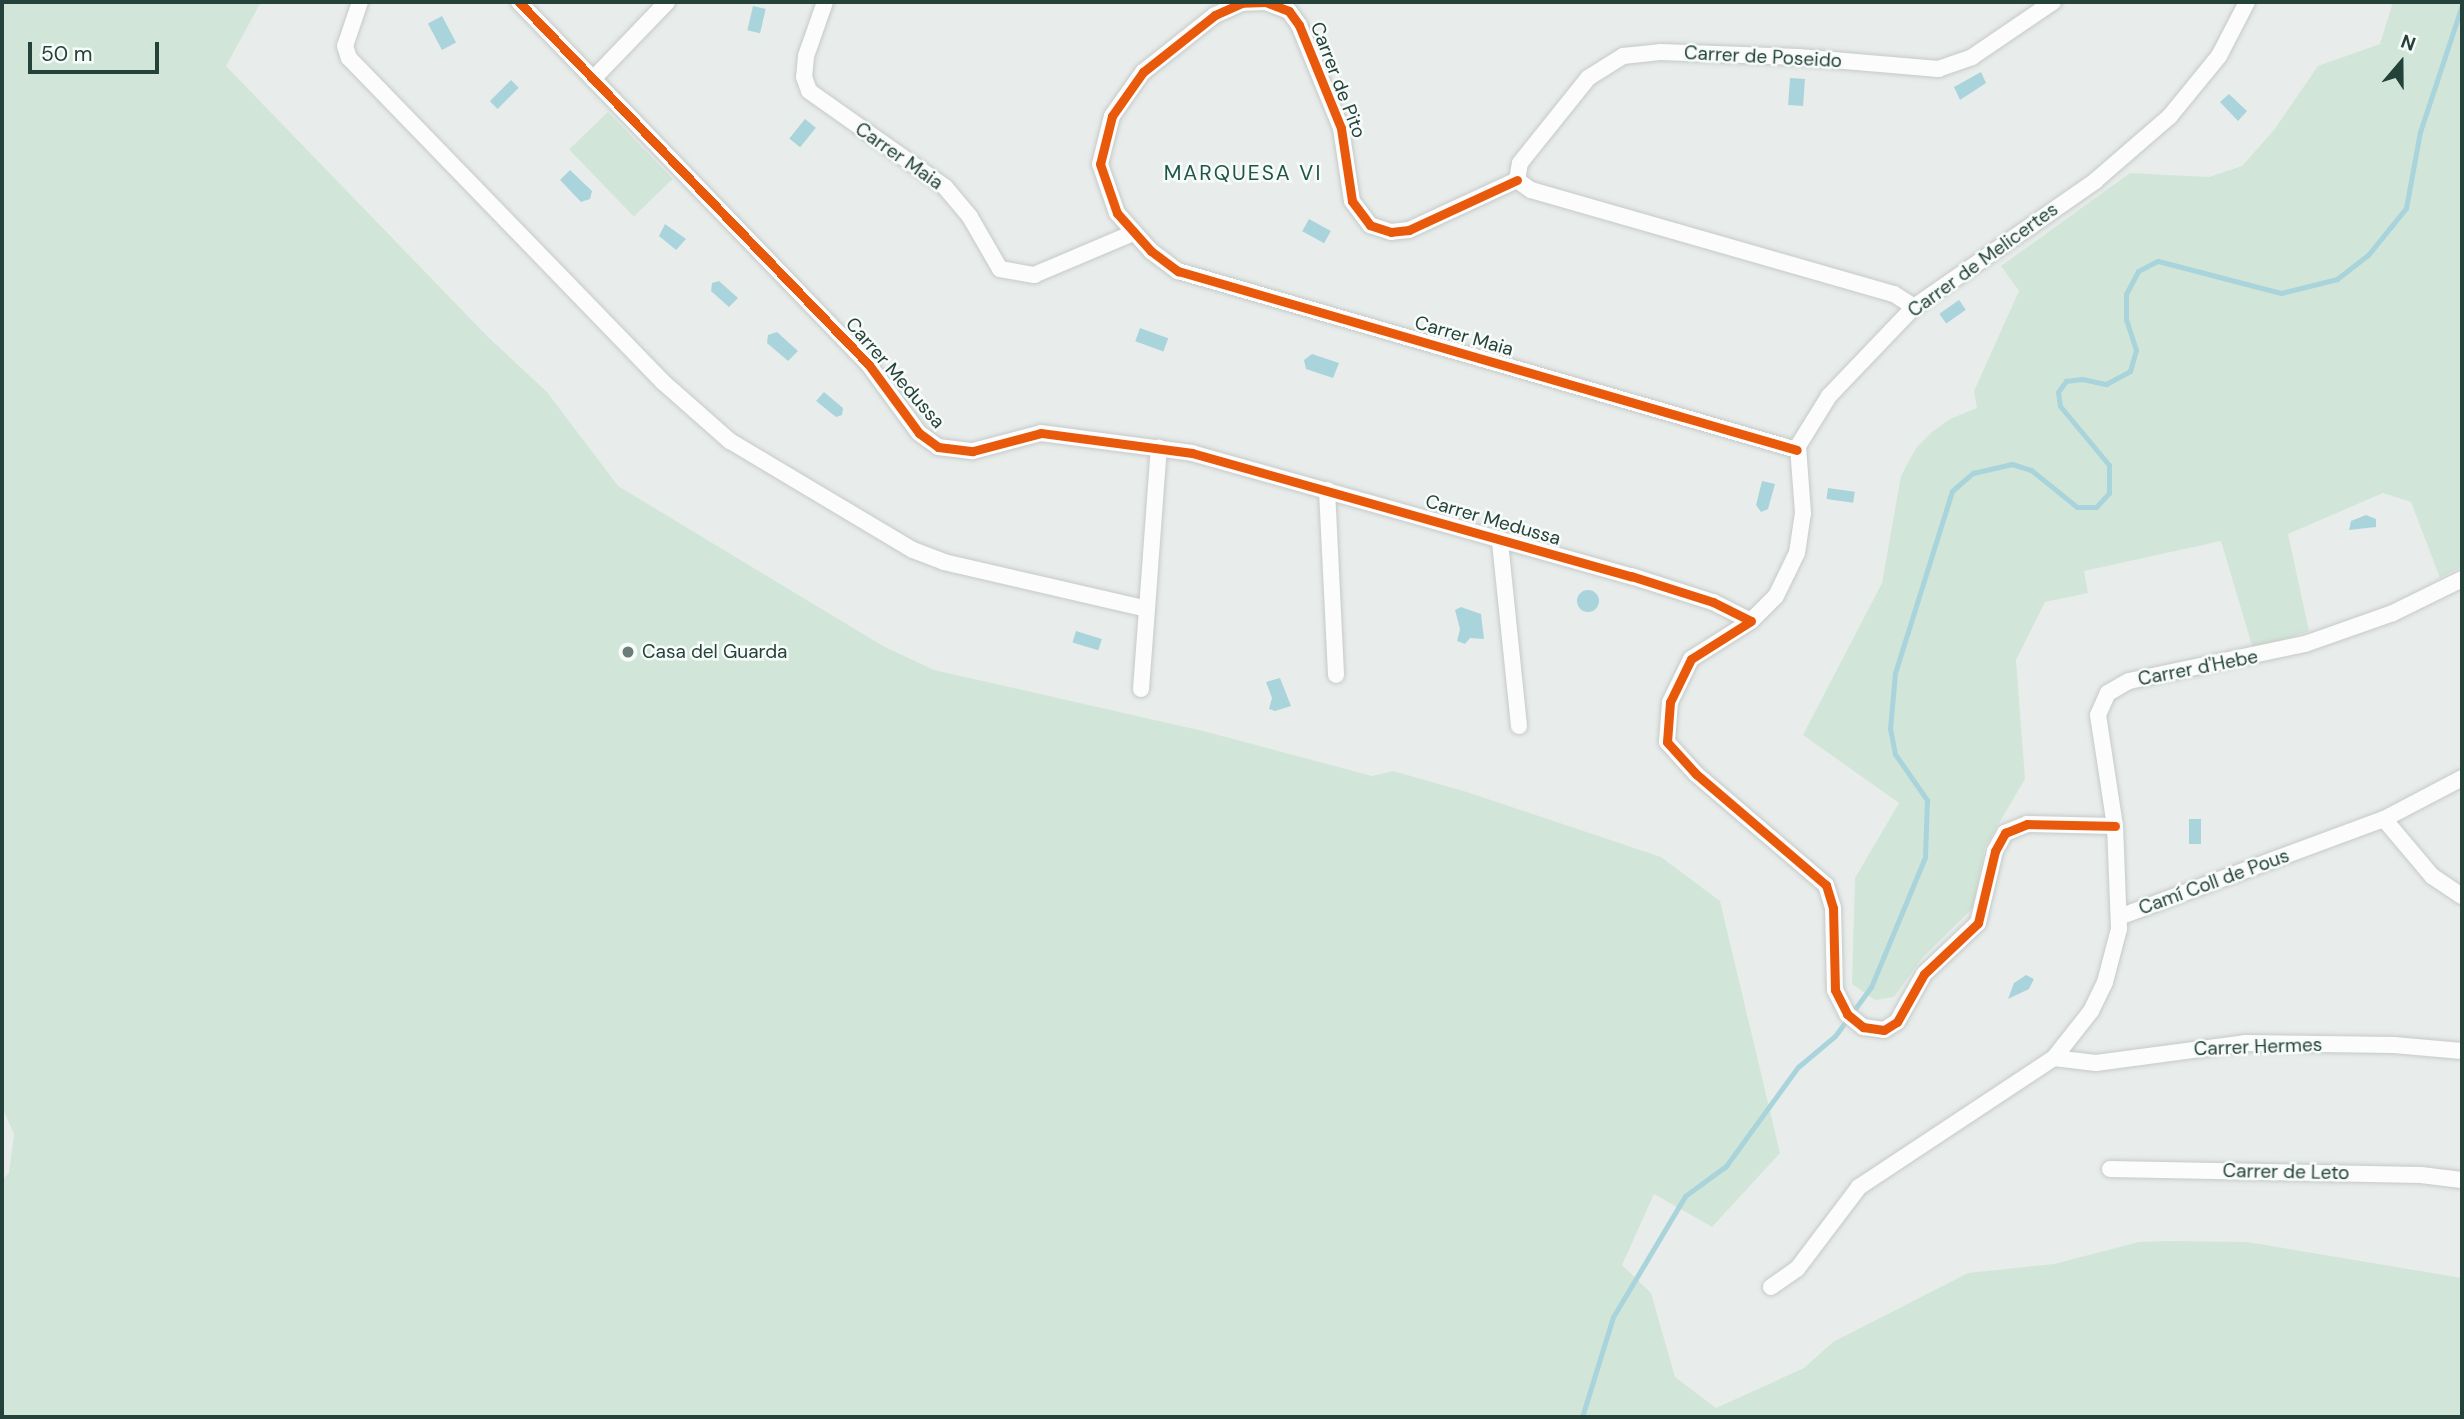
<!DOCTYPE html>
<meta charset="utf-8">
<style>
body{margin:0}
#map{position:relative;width:2464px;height:1419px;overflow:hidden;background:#e8edeb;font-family:"DM Sans",sans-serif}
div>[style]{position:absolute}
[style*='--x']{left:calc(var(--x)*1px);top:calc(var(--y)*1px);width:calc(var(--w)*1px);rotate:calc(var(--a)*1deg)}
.green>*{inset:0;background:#d1e6d8;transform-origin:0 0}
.water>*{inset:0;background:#a9d4db;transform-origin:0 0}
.round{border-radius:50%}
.stream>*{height:5px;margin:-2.5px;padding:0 2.5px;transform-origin:2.5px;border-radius:2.5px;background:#a9d4db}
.roads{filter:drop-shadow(0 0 2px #c5cac8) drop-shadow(0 0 2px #c5cac8)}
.street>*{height:16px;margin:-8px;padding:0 8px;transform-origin:8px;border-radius:8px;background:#fcfcfc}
.cycleway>*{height:9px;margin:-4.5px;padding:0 4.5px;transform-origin:4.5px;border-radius:4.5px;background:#e8590c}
.dots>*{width:19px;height:19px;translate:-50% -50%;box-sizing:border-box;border:4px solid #f7fbf9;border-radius:50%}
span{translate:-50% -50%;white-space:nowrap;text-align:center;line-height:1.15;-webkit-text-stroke:5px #f7fbf9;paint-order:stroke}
.street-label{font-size:19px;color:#24423a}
.poi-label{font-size:19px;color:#24423a}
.left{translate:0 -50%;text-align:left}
.neighbourhood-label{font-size:21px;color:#1f5548;letter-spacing:2px}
.frame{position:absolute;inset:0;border:4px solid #24423a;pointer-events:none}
.north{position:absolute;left:2366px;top:28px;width:70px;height:70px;-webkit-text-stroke:5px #f7fbf9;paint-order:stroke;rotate:20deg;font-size:19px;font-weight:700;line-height:28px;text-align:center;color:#24423a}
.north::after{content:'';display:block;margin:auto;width:24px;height:32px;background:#24423a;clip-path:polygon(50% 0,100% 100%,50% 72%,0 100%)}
.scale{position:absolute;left:28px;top:42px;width:131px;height:32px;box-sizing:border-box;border:4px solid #24423a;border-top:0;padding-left:9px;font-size:21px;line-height:24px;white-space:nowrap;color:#24423a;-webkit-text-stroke:5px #f7fbf9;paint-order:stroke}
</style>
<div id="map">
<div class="green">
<div style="clip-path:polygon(2px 2px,261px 2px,226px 66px,488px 337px,547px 392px,618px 486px,883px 646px,934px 670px,1203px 731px,1372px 776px,1393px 771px,1467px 792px,1661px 857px,1720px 901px,1780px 1153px,1712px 1227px,1654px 1194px,1622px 1265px,1651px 1293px,1675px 1377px,1716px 1408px,1804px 1368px,1833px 1342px,1968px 1273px,2054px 1264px,2139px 1242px,2167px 1241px,2247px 1242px,2462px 1278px,2462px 1417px,2px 1417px,2px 1180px,9px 1173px,14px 1134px,2px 1107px)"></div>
<div style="clip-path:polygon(2393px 2px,2462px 2px,2462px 566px,2440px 578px,2411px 502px,2383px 493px,2288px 534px,2309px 631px,2253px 649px,2221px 541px,2084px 571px,2088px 593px,2045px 602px,2016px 660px,2025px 779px,1985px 847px,1973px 908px,1923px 957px,1894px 997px,1875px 1000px,1852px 984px,1855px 878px,1899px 803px,1803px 735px,1882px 583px,1901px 476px,1916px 448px,1932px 432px,1950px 419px,1977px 408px,1974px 391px,2019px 291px,2001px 266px,2130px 173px,2209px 177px,2242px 166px,2274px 130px,2318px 66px,2380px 44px)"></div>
<div style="left:608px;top:112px;width:93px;height:54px;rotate:46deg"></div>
</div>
<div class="water">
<div style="left:753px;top:6px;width:13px;height:25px;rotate:13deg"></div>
<div style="left:442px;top:16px;width:30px;height:16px;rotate:62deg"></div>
<div style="clip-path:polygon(1981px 72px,1986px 83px,1960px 100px,1954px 87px)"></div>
<div style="left:1790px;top:78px;width:15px;height:27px;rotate:4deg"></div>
<div style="left:511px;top:80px;width:11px;height:30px;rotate:45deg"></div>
<div style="clip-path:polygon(2229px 94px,2247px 111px,2238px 121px,2220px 102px)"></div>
<div style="left:805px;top:119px;width:14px;height:25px;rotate:39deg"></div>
<div style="clip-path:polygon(570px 170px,592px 191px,590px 199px,581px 202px,560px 180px)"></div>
<div style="left:1309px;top:219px;width:25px;height:14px;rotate:29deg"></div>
<div style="clip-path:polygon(665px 224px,686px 239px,676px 250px,659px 236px)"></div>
<div style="clip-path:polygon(719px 281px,738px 298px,729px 307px,711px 291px,712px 283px)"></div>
<div style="left:1959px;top:300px;width:12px;height:24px;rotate:55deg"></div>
<div style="left:1140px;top:328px;width:30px;height:14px;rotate:20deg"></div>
<div style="clip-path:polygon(777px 332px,798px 351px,788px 361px,767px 343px,768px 335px)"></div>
<div style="clip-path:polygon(1312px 354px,1339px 363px,1333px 378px,1306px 369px,1304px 360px)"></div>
<div style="clip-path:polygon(824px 392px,843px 408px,842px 415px,836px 417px,816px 401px)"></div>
<div style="clip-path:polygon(1762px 481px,1775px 484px,1768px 509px,1761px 512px,1756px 505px)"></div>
<div style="left:1828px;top:488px;width:27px;height:11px;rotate:8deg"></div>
<div style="clip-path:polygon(2366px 515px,2376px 519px,2376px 527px,2349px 530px,2351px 521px)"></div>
<div class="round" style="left:1577px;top:590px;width:22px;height:22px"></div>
<div style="clip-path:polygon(1461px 607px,1481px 614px,1484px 639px,1470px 638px,1465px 644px,1457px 641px,1460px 629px,1455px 610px)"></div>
<div style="left:1076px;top:631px;width:27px;height:12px;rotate:17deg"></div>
<div style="clip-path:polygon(1280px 678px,1291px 706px,1275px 711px,1269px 709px,1272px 698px,1266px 682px)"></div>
<div style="left:2189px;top:819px;width:12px;height:25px"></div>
<div style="clip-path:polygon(2026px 975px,2034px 979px,2029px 989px,2008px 999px,2014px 983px)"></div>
</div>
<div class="stream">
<div style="--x:1582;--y:1417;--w:105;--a:-72.8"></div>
<div style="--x:1613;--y:1317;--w:141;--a:-59.2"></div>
<div style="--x:1685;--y:1196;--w:51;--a:-36.2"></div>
<div style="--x:1726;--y:1166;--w:122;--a:-54"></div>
<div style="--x:1798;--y:1067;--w:48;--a:-40"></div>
<div style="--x:1835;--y:1036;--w:61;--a:-53.7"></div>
<div style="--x:1871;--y:987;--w:141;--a:-67.4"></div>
<div style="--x:1925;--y:857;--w:57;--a:-88"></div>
<div style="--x:1927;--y:800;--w:56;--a:-124.8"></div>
<div style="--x:1895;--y:754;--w:25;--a:-101"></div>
<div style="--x:1890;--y:729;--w:56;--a:-84.9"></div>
<div style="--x:1895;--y:673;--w:191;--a:-72.6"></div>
<div style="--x:1952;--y:491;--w:28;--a:-41"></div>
<div style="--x:1973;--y:473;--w:40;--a:-13"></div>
<div style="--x:2012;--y:464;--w:20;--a:18"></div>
<div style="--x:2031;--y:470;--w:59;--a:38.8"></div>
<div style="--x:2077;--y:507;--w:19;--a:0"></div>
<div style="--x:2096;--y:507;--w:19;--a:-47"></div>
<div style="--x:2109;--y:493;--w:28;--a:-90"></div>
<div style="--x:2109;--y:465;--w:77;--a:-129.7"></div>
<div style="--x:2060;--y:406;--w:14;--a:-98"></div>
<div style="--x:2058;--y:392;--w:14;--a:-54"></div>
<div style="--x:2066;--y:381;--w:16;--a:-7"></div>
<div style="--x:2082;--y:379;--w:25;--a:12"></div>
<div style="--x:2106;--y:384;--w:27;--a:-28"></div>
<div style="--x:2130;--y:371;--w:22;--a:-74"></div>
<div style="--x:2136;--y:350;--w:32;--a:-108"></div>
<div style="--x:2126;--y:320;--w:26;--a:-90"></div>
<div style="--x:2126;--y:294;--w:26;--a:-62"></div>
<div style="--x:2138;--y:271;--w:22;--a:-27"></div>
<div style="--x:2158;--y:261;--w:127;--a:14.6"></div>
<div style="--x:2281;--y:293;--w:58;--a:-14"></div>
<div style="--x:2337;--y:279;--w:39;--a:-38"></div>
<div style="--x:2368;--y:255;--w:60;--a:-51"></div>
<div style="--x:2406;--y:208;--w:77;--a:-79.6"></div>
<div style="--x:2420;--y:132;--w:134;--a:-71.7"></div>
</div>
<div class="roads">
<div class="street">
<div style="--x:360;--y:2;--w:46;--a:108.8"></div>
<div style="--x:345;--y:46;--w:13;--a:72"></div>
<div style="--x:349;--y:58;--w:451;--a:45.9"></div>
<div style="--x:663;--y:382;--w:89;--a:41.4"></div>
<div style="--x:730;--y:441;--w:213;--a:30.8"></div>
<div style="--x:913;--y:550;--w:33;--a:21"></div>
<div style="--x:944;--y:562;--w:208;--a:13"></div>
<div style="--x:1147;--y:609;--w:162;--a:-85.8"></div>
<div style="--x:519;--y:2;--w:504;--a:46.04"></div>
<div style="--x:869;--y:365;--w:84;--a:53.7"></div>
<div style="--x:919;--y:433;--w:24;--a:36"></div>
<div style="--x:938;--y:447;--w:35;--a:7"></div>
<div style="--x:973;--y:451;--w:70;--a:-14.8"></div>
<div style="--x:1041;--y:433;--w:152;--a:7.5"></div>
<div style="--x:1192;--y:453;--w:456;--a:15.7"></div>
<div style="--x:1631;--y:576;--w:86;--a:17.6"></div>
<div style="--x:1713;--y:602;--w:42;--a:26.6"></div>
<div style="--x:1751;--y:621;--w:71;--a:147.7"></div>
<div style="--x:1691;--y:659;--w:48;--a:116"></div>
<div style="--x:1670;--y:702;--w:40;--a:94.3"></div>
<div style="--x:1667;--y:742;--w:43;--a:47.8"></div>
<div style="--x:1696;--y:774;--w:171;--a:40.5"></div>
<div style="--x:1826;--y:885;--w:24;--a:73"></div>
<div style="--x:1833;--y:908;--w:82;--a:88.6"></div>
<div style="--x:1835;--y:990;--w:27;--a:63"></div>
<div style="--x:1847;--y:1014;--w:21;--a:39"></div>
<div style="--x:1863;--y:1027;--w:21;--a:8"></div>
<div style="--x:1884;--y:1030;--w:15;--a:-32"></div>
<div style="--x:1897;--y:1022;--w:55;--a:-60.6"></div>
<div style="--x:1924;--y:974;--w:74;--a:-43.4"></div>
<div style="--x:1978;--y:923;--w:74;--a:-76.7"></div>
<div style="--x:1995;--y:851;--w:21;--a:-61"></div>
<div style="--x:2005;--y:833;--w:24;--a:-22"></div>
<div style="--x:2027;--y:824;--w:88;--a:1.3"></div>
<div style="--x:825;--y:2;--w:57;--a:109.4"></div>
<div style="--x:806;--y:56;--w:21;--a:95"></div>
<div style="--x:804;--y:77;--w:15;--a:70"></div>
<div style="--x:809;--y:91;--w:166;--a:35.2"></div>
<div style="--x:945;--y:187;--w:39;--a:50"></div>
<div style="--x:970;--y:217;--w:60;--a:60"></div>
<div style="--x:1000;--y:269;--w:35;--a:10"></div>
<div style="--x:1034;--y:275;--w:108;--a:-23"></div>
<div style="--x:593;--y:79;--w:107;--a:-46.1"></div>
<div style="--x:1517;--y:180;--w:119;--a:155.2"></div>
<div style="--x:1409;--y:230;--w:18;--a:174"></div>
<div style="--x:1391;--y:232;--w:22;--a:-162"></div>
<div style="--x:1370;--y:225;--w:30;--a:-127"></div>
<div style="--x:1352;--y:201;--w:74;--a:-98.6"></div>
<div style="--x:1341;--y:128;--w:111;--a:-112.2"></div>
<div style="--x:1299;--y:25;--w:17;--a:-126"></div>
<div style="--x:1289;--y:11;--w:25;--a:-159"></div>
<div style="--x:1266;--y:2;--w:24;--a:178"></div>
<div style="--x:1242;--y:3;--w:30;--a:156"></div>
<div style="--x:1215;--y:15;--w:92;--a:141.6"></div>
<div style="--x:1143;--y:72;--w:54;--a:125.2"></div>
<div style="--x:1112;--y:116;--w:49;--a:104"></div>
<div style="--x:1100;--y:164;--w:52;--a:70.9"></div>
<div style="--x:1117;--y:213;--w:51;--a:48.2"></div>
<div style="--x:1151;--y:251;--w:34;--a:37"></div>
<div style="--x:1178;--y:271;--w:644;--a:16.13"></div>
<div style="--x:1517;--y:180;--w:17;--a:-80"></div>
<div style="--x:1520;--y:163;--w:109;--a:-51.3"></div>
<div style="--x:1588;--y:78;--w:41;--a:-32.2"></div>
<div style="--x:1623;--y:56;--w:37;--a:-6"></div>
<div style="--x:1660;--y:52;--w:138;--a:2.1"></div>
<div style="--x:1798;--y:57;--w:141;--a:4.9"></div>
<div style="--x:1938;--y:69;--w:36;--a:-19"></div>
<div style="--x:1972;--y:57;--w:98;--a:-34.2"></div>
<div style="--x:1517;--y:180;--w:17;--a:36"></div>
<div style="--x:1531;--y:190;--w:378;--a:16"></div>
<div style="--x:1894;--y:294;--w:24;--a:33"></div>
<div style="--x:1327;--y:490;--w:185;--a:87.2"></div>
<div style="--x:1500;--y:542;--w:185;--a:84.1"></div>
<div style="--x:1751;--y:621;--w:35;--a:-45"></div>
<div style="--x:1776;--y:596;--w:48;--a:-64"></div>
<div style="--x:1797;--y:553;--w:40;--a:-81.5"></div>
<div style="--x:1803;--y:513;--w:67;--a:-94.3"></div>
<div style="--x:1798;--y:446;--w:59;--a:-58.2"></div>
<div style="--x:1829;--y:396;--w:123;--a:-46.3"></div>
<div style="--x:1914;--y:307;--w:221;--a:-34.8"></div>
<div style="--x:2095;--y:181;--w:99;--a:-40.9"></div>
<div style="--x:2170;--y:116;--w:77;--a:-50.8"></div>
<div style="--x:2219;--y:56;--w:61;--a:-62.6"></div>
<div style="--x:1141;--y:689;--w:80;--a:-85.7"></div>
<div style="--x:2384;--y:819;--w:75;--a:49.9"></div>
<div style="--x:2432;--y:876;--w:36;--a:34"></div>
<div style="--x:2119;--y:917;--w:283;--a:-20.3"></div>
<div style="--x:2384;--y:819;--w:88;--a:-27.7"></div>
<div style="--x:2054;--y:1058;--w:42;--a:6.8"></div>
<div style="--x:2096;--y:1063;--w:150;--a:-7.6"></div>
<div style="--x:2245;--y:1043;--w:149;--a:0.8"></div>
<div style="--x:2394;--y:1045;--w:68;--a:5"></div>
<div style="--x:2110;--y:1169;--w:311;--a:1.1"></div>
<div style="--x:2421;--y:1175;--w:41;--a:7"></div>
<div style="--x:1771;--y:1287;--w:32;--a:-35"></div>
<div style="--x:1797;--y:1269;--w:103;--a:-52.9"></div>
<div style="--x:1859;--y:1187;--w:234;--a:-33.5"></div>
<div style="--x:2054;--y:1058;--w:60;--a:-51.8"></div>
<div style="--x:2091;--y:1011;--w:32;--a:-64"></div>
<div style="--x:2105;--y:982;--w:55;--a:-75.2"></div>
<div style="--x:2119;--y:929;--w:103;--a:-92.2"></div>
<div style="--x:2115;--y:826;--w:112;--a:-98.7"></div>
<div style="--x:2098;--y:715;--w:24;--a:-66"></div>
<div style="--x:2108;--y:693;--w:24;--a:-30"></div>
<div style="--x:2129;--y:681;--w:180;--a:-11.9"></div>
<div style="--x:2305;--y:644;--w:93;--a:-19.4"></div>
<div style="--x:2393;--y:613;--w:77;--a:-26.2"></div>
</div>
</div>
<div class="cycleway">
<div style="--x:519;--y:2;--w:504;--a:46.04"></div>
<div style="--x:869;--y:365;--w:84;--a:53.7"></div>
<div style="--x:919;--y:433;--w:24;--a:36"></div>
<div style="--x:938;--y:447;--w:35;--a:7"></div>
<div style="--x:973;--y:451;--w:70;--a:-14.8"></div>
<div style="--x:1041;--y:433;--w:152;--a:7.5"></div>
<div style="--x:1192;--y:453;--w:456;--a:15.7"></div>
<div style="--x:1631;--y:576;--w:86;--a:17.6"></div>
<div style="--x:1713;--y:602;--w:42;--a:26.6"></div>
<div style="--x:1751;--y:621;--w:71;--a:147.7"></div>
<div style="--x:1691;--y:659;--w:48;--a:116"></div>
<div style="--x:1670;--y:702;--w:40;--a:94.3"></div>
<div style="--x:1667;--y:742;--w:43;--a:47.8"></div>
<div style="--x:1696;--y:774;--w:171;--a:40.5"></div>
<div style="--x:1826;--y:885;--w:24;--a:73"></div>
<div style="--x:1833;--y:908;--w:82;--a:88.6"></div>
<div style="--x:1835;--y:990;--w:27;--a:63"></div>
<div style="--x:1847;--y:1014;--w:21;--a:39"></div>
<div style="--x:1863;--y:1027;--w:21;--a:8"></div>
<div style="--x:1884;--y:1030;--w:15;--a:-32"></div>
<div style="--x:1897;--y:1022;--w:55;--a:-60.6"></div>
<div style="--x:1924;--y:974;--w:74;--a:-43.4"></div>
<div style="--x:1978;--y:923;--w:74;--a:-76.7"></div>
<div style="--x:1995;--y:851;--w:21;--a:-61"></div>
<div style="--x:2005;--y:833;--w:24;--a:-22"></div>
<div style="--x:2027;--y:824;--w:88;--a:1.3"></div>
<div style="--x:1517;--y:180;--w:119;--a:155.2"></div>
<div style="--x:1409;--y:230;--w:18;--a:174"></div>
<div style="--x:1391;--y:232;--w:22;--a:-162"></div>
<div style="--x:1370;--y:225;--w:30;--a:-127"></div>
<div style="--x:1352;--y:201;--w:74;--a:-98.6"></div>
<div style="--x:1341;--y:128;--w:111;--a:-112.2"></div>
<div style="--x:1299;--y:25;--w:17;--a:-126"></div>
<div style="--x:1289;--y:11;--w:25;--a:-159"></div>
<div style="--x:1266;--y:2;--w:24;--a:178"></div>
<div style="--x:1242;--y:3;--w:30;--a:156"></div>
<div style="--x:1215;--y:15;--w:92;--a:141.6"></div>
<div style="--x:1143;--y:72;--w:54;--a:125.2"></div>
<div style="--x:1112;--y:116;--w:49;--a:104"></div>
<div style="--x:1100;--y:164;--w:52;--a:70.9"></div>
<div style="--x:1117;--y:213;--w:51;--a:48.2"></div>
<div style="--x:1151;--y:251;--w:34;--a:37"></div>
<div style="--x:1178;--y:271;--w:644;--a:16.13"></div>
</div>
<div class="dots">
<div style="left:628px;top:652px;background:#697e78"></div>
</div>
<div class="street-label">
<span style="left:1763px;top:57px;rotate:3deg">Carrer de Poseido</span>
<span style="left:1338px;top:80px;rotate:69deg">Carrer de Pito</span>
<span style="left:899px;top:156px;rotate:35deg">Carrer Maia</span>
<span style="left:1983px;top:260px;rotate:-36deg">Carrer de Melicertes</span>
<span style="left:1464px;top:336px;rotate:16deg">Carrer Maia</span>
<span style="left:895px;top:373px;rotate:49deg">Carrer Medussa</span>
<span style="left:1493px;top:520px;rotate:16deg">Carrer Medussa</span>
<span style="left:2198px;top:668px;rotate:-11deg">Carrer d'Hebe</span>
<span style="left:2214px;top:882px;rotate:-20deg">Camí Coll de Pous</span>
<span style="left:2258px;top:1047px;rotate:-2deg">Carrer Hermes</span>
<span style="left:2286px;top:1172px;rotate:1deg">Carrer de Leto</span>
</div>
<div class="poi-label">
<span class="left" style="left:642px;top:652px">Casa del Guarda</span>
</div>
<div class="neighbourhood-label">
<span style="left:1243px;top:173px">MARQUESA VI</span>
</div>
<div class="frame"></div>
<div class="north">N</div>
<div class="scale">50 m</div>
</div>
